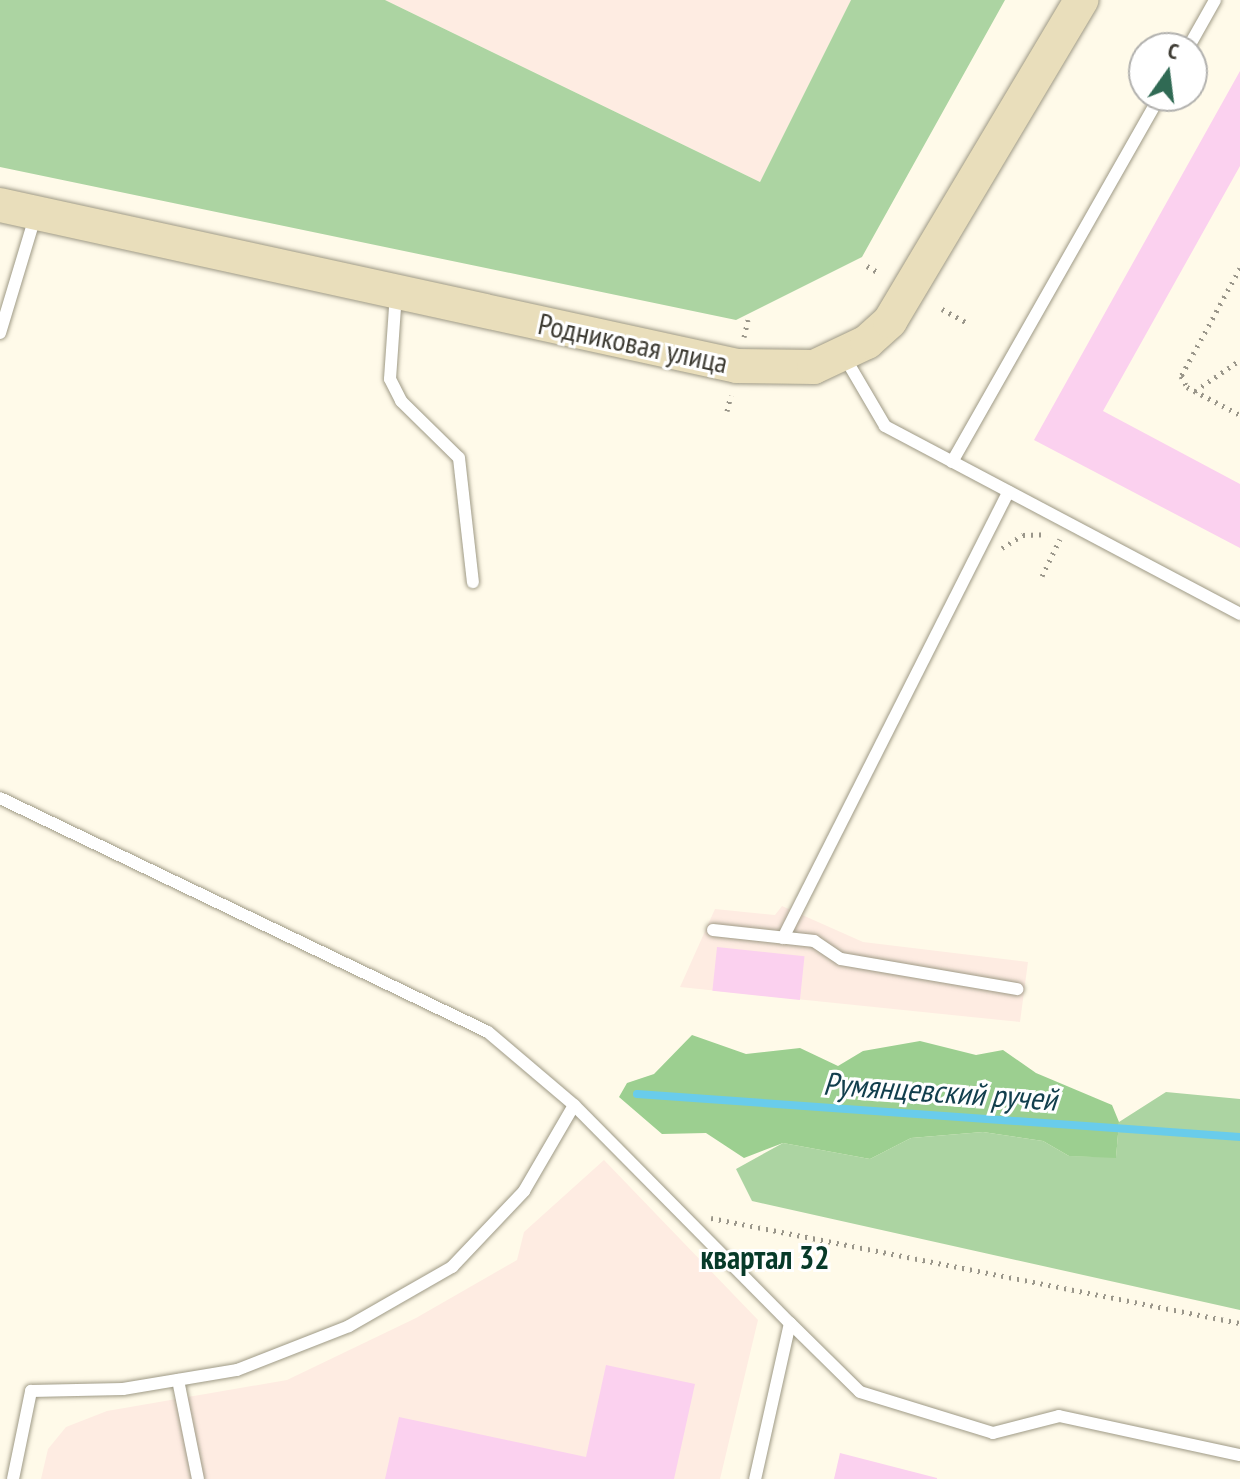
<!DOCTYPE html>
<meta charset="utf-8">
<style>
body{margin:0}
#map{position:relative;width:1240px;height:1479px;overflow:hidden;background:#fffae9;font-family:"PT Sans Narrow",sans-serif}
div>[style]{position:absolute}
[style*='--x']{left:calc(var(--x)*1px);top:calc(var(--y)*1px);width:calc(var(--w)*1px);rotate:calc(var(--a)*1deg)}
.industrial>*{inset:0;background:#feece2}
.green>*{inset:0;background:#acd4a2}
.forest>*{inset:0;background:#9ccf90}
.stream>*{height:8px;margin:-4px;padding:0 4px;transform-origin:4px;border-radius:4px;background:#69cceb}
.building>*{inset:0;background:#fbd1ef;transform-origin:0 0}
.path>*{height:5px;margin-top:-2.5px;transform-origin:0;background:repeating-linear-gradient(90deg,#9a968a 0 2px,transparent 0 8px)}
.roads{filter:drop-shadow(0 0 2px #9f9a86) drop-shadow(0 0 2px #9f9a86)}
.lane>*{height:12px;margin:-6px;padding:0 6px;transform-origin:6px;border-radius:6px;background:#fff}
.secondary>*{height:34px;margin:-17px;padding:0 17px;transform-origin:17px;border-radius:17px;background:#e9debb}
span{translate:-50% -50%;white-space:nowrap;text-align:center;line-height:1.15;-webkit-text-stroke:6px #fff;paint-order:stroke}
.street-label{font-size:30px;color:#3e3c34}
.water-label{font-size:32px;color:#123f4d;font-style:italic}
.neighbourhood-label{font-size:32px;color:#073a29;font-weight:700}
.north{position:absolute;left:1128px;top:32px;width:80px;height:80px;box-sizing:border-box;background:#fff;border:2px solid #b2b1ae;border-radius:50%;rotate:14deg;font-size:22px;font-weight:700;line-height:32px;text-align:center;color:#3e3c34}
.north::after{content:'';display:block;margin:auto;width:28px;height:36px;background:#306a54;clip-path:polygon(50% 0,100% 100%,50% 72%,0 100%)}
</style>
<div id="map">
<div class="industrial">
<div style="clip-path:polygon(385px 0,851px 0,760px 182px)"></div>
<div style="clip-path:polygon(782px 906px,863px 942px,1028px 962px,1020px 1022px,680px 987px,715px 909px,775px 915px)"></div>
<div style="clip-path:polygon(604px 1160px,758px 1320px,720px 1479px,41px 1479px,48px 1449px,66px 1427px,107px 1411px,287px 1380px,416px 1318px,517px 1260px,524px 1232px)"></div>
</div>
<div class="green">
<div style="clip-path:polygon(0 0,385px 0,760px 182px,851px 0,1005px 0,862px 257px,736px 320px,0 167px)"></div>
<div style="clip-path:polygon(1166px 1092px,1240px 1099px,1240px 1310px,752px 1201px,736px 1169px,783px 1143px,870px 1159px,911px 1138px,983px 1132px,1043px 1141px,1069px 1156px,1116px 1157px,1119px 1122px)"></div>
</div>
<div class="forest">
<div style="clip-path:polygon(692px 1035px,746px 1054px,800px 1048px,838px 1066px,863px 1051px,920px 1041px,976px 1055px,1003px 1050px,1036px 1073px,1112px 1105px,1119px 1122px,1116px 1158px,1069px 1156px,1043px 1141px,983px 1132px,911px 1138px,870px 1159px,783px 1143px,744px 1158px,706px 1133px,662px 1134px,619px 1097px,627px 1083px,654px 1074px)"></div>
</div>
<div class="stream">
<div style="--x:637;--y:1094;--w:605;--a:4.08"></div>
</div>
<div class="building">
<div style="clip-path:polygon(1240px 71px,1240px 166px,1103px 411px,1240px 484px,1240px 548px,1034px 440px)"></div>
<div style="left:717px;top:947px;width:88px;height:44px;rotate:6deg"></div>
<div style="clip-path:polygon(606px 1365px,695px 1384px,674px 1479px,385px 1479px,399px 1417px,586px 1457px)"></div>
<div style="clip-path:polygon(840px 1453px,937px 1478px,937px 1479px,834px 1479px)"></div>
</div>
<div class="path">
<div style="--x:1192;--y:79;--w:19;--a:-62"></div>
<div style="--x:867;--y:266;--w:14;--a:30"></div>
<div style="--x:1240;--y:268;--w:123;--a:118.6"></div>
<div style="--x:1181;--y:376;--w:13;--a:61"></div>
<div style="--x:1187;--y:387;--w:60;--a:27.8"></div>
<div style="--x:942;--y:309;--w:29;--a:29"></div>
<div style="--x:744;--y:337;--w:18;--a:-77"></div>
<div style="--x:1195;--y:391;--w:55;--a:-34.6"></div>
<div style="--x:727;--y:411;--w:16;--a:-76"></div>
<div style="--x:1002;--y:548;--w:25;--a:-32"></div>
<div style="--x:1023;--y:535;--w:24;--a:-2"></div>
<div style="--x:1042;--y:576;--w:41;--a:-64.1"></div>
<div style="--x:711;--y:1218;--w:539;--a:11.23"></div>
</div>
<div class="roads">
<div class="lane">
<div style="--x:1188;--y:48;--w:55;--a:-60.6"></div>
<div style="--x:396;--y:293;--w:86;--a:94"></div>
<div style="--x:390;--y:379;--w:25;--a:63"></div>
<div style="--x:401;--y:401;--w:81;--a:44.5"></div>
<div style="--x:459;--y:458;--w:125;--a:83.6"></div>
<div style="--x:0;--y:333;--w:124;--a:-73.2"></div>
<div style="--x:844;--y:356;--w:81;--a:59.6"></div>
<div style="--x:885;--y:426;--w:402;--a:27.9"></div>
<div style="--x:952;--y:462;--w:421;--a:-60.4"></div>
<div style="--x:0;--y:798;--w:541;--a:25.62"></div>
<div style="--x:488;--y:1032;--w:113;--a:40.3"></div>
<div style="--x:574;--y:1105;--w:307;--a:45.3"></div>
<div style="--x:790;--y:1323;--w:160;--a:102.6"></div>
<div style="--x:713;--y:930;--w:102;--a:6.2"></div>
<div style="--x:814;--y:941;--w:32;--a:34"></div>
<div style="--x:841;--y:959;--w:179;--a:9.7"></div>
<div style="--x:783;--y:938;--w:500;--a:-63.2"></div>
<div style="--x:790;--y:1323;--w:98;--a:44.6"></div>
<div style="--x:860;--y:1392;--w:139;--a:17.1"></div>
<div style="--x:993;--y:1433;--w:68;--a:-14.4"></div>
<div style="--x:1059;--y:1416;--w:185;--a:12.2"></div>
<div style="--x:178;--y:1380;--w:101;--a:78.6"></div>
<div style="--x:13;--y:1479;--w:90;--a:-78.4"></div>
<div style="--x:31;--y:1391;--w:92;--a:-1.2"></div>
<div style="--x:123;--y:1389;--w:116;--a:-9.5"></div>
<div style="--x:237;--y:1370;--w:120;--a:-21.4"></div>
<div style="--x:349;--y:1326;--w:119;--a:-29.8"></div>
<div style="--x:452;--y:1267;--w:105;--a:-46.5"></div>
<div style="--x:524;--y:1191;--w:99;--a:-59.8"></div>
</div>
<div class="secondary">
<div style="--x:0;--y:205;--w:754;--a:12.32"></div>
<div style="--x:737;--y:366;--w:77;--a:0.7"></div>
<div style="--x:814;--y:367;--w:59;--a:-25.3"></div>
<div style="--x:867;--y:342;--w:31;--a:-42"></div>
<div style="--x:890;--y:321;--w:374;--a:-59.2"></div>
</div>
</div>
<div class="street-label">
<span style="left:633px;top:343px;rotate:12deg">Родниковая улица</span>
</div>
<div class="water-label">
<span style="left:940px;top:1091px;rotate:4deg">Румянцевский ручей</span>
</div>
<div class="neighbourhood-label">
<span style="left:765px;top:1257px">квартал 32</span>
</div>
<div class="north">С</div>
</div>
